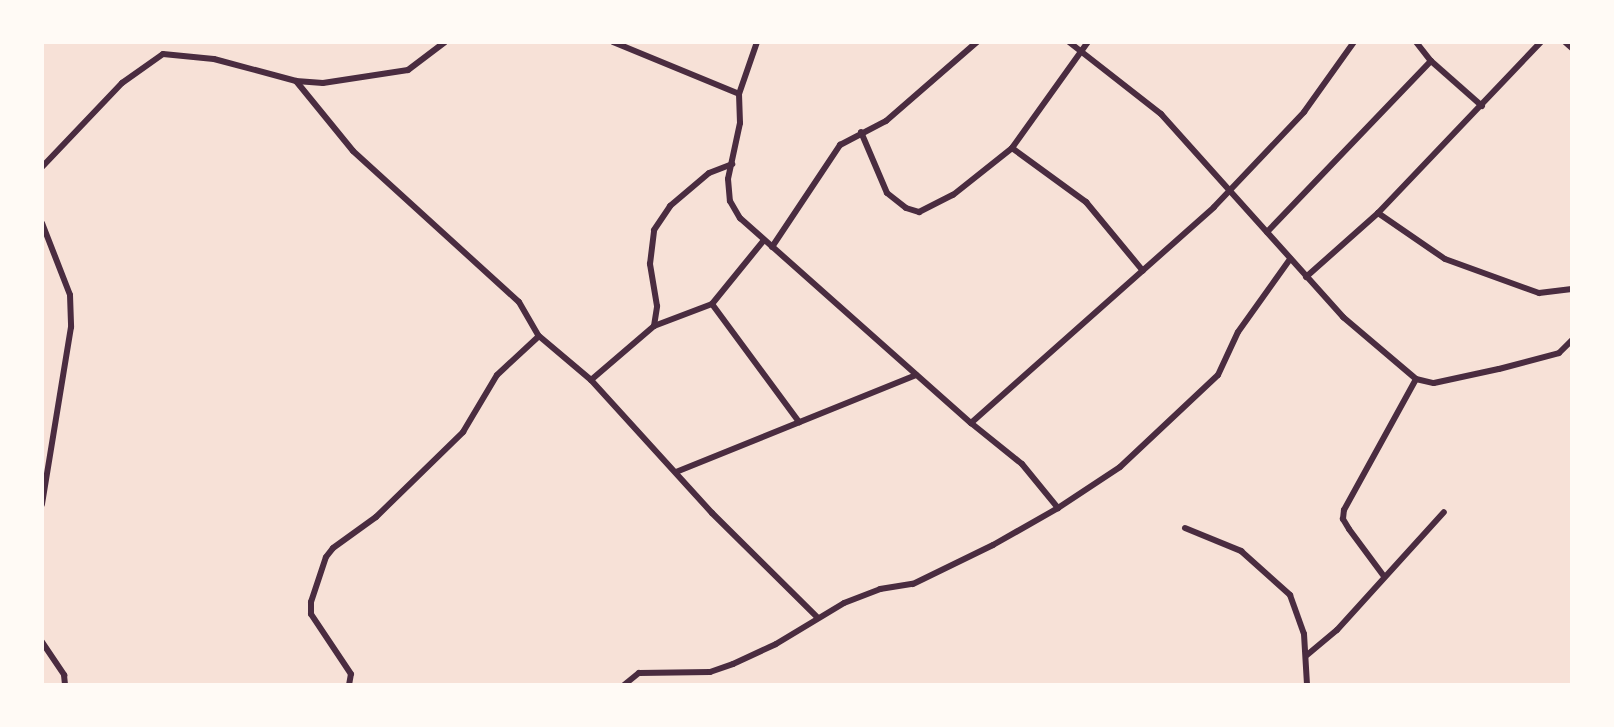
<!DOCTYPE html>
<style>
body{margin:0}
#map{position:relative;width:1614px;height:727px;overflow:hidden;background:#f7e1d7;font-family:"DejaVu Sans",sans-serif}
div>[style]{position:absolute}
[style*='--x']{left:calc(var(--x)*1px);top:calc(var(--y)*1px);width:calc(var(--w)*1px);rotate:calc(var(--a)*1deg)}
.minor>*{height:6px;margin:-3px;padding:0 3px;transform-origin:3px;border-radius:3px;background:#4a2c40}
span{translate:-50% -50%;white-space:nowrap;text-align:center;line-height:1.15;-webkit-text-stroke:6px #fffaf5;paint-order:stroke}
.frame{position:absolute;inset:0;border:44px solid #fffaf5;pointer-events:none}
</style>
<div id="map">
<div class="minor">
<div style="--x:613;--y:42;--w:136;--a:22.4"></div>
<div style="--x:757;--y:42;--w:55;--a:109.1"></div>
<div style="--x:739;--y:94;--w:29;--a:88"></div>
<div style="--x:740;--y:123;--w:57;--a:102.1"></div>
<div style="--x:728;--y:179;--w:22;--a:85"></div>
<div style="--x:730;--y:201;--w:20;--a:60"></div>
<div style="--x:740;--y:218;--w:309;--a:41.6"></div>
<div style="--x:971;--y:423;--w:65;--a:38.8"></div>
<div style="--x:1022;--y:464;--w:57;--a:50.7"></div>
<div style="--x:1069;--y:42;--w:117;--a:38"></div>
<div style="--x:1161;--y:114;--w:273;--a:48.1"></div>
<div style="--x:1343;--y:317;--w:96;--a:40.3"></div>
<div style="--x:1416;--y:379;--w:18;--a:13"></div>
<div style="--x:1434;--y:383;--w:66;--a:-12.2"></div>
<div style="--x:1499;--y:369;--w:62;--a:-14.9"></div>
<div style="--x:1559;--y:353;--w:18;--a:-45"></div>
<div style="--x:1416;--y:42;--w:24;--a:52"></div>
<div style="--x:1431;--y:61;--w:68;--a:41.4"></div>
<div style="--x:1565;--y:42;--w:9;--a:41"></div>
<div style="--x:296;--y:81;--w:90;--a:50.8"></div>
<div style="--x:353;--y:151;--w:224;--a:42.3"></div>
<div style="--x:519;--y:302;--w:39;--a:60"></div>
<div style="--x:539;--y:336;--w:68;--a:40.2"></div>
<div style="--x:591;--y:380;--w:180;--a:47.7"></div>
<div style="--x:712;--y:513;--w:149;--a:44.7"></div>
<div style="--x:861;--y:132;--w:66;--a:66.9"></div>
<div style="--x:887;--y:193;--w:24;--a:38"></div>
<div style="--x:906;--y:208;--w:14;--a:17"></div>
<div style="--x:919;--y:212;--w:38;--a:-27"></div>
<div style="--x:953;--y:195;--w:75;--a:-38.5"></div>
<div style="--x:1012;--y:148;--w:92;--a:36.1"></div>
<div style="--x:1086;--y:202;--w:89;--a:50.4"></div>
<div style="--x:1012;--y:148;--w:130;--a:-54.4"></div>
<div style="--x:42;--y:167;--w:116;--a:-46.4"></div>
<div style="--x:122;--y:83;--w:50;--a:-35.3"></div>
<div style="--x:163;--y:54;--w:51;--a:5.6"></div>
<div style="--x:214;--y:59;--w:85;--a:15"></div>
<div style="--x:296;--y:81;--w:27;--a:4"></div>
<div style="--x:323;--y:83;--w:86;--a:-8.7"></div>
<div style="--x:408;--y:70;--w:46;--a:-37.1"></div>
<div style="--x:1378;--y:213;--w:81;--a:34.5"></div>
<div style="--x:1445;--y:259;--w:100;--a:19.9"></div>
<div style="--x:1539;--y:293;--w:33;--a:-7"></div>
<div style="--x:42;--y:223;--w:77;--a:68.7"></div>
<div style="--x:70;--y:295;--w:32;--a:88"></div>
<div style="--x:71;--y:327;--w:180;--a:99.3"></div>
<div style="--x:1267;--y:232;--w:237;--a:-46.2"></div>
<div style="--x:772;--y:247;--w:123;--a:-56.3"></div>
<div style="--x:840;--y:145;--w:52;--a:-27.6"></div>
<div style="--x:886;--y:121;--w:121;--a:-41"></div>
<div style="--x:1306;--y:277;--w:96;--a:-41.6"></div>
<div style="--x:1378;--y:213;--w:236;--a:-46.4"></div>
<div style="--x:712;--y:304;--w:147;--a:53.6"></div>
<div style="--x:654;--y:326;--w:20;--a:-81"></div>
<div style="--x:657;--y:306;--w:43;--a:-99.5"></div>
<div style="--x:650;--y:264;--w:34;--a:-83"></div>
<div style="--x:654;--y:230;--w:29;--a:-56"></div>
<div style="--x:670;--y:206;--w:51;--a:-40.2"></div>
<div style="--x:709;--y:173;--w:25;--a:-21"></div>
<div style="--x:591;--y:380;--w:83;--a:-40.6"></div>
<div style="--x:654;--y:326;--w:62;--a:-20.8"></div>
<div style="--x:712;--y:304;--w:82;--a:-50.9"></div>
<div style="--x:971;--y:423;--w:325;--a:-41.6"></div>
<div style="--x:1214;--y:207;--w:131;--a:-46.5"></div>
<div style="--x:1304;--y:112;--w:86;--a:-54.5"></div>
<div style="--x:676;--y:472;--w:259;--a:-22"></div>
<div style="--x:1185;--y:528;--w:61;--a:22.3"></div>
<div style="--x:1241;--y:551;--w:66;--a:41.9"></div>
<div style="--x:1290;--y:595;--w:41;--a:70.3"></div>
<div style="--x:1304;--y:634;--w:51;--a:86.6"></div>
<div style="--x:1383;--y:575;--w:57;--a:-126.5"></div>
<div style="--x:1349;--y:529;--w:12;--a:-121"></div>
<div style="--x:1343;--y:519;--w:9;--a:-84"></div>
<div style="--x:1344;--y:510;--w:149;--a:-61.2"></div>
<div style="--x:42;--y:642;--w:40;--a:56"></div>
<div style="--x:64;--y:675;--w:10;--a:84"></div>
<div style="--x:1307;--y:655;--w:39;--a:-40"></div>
<div style="--x:1337;--y:630;--w:159;--a:-47.8"></div>
<div style="--x:349;--y:685;--w:11;--a:-80"></div>
<div style="--x:351;--y:674;--w:72;--a:-123.7"></div>
<div style="--x:311;--y:614;--w:12;--a:-90"></div>
<div style="--x:311;--y:602;--w:47;--a:-71.6"></div>
<div style="--x:326;--y:557;--w:11;--a:-52"></div>
<div style="--x:333;--y:548;--w:53;--a:-35.8"></div>
<div style="--x:376;--y:517;--w:122;--a:-44.3"></div>
<div style="--x:463;--y:432;--w:66;--a:-59.2"></div>
<div style="--x:497;--y:375;--w:57;--a:-42.9"></div>
<div style="--x:624;--y:685;--w:19;--a:-39"></div>
<div style="--x:639;--y:673;--w:71;--a:-0.8"></div>
<div style="--x:710;--y:672;--w:24;--a:-19"></div>
<div style="--x:733;--y:664;--w:47;--a:-24.9"></div>
<div style="--x:776;--y:644;--w:79;--a:-31.1"></div>
<div style="--x:844;--y:603;--w:39;--a:-21"></div>
<div style="--x:880;--y:589;--w:33;--a:-9"></div>
<div style="--x:913;--y:584;--w:89;--a:-26"></div>
<div style="--x:993;--y:545;--w:75;--a:-29.6"></div>
<div style="--x:1058;--y:508;--w:74;--a:-33.5"></div>
<div style="--x:1120;--y:467;--w:134;--a:-43.2"></div>
<div style="--x:1218;--y:375;--w:47;--a:-65.1"></div>
<div style="--x:1238;--y:332;--w:90;--a:-54.5"></div>
</div>
<div class="frame"></div>
</div>
